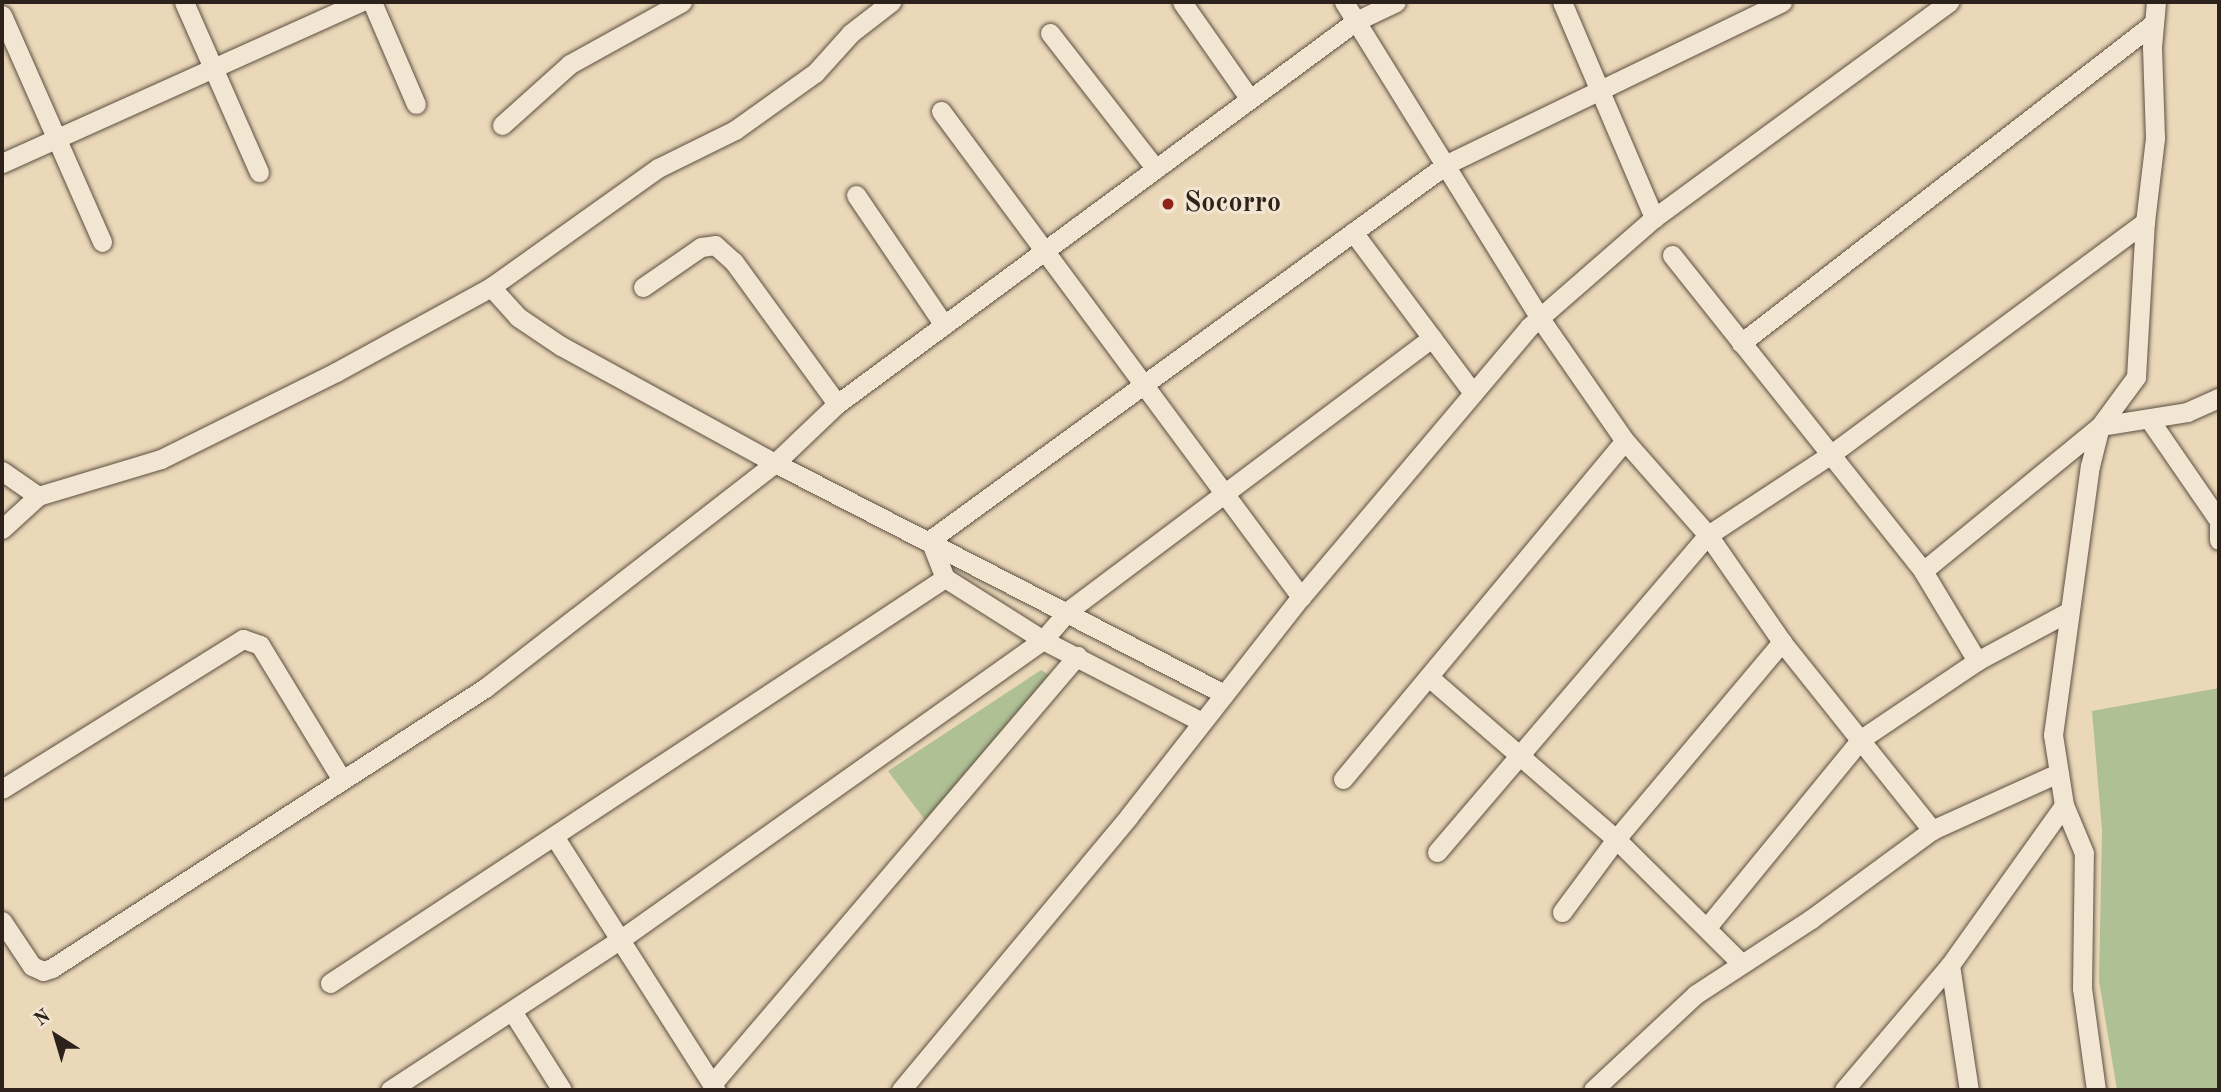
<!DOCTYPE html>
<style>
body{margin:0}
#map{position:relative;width:2221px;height:1092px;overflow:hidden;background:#ebd8b9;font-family:"Old Standard TT",serif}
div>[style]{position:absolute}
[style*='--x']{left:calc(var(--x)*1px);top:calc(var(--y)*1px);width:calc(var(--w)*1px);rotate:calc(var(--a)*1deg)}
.green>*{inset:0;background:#b0c095}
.roads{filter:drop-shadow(0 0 2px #5c4f42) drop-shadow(0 0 2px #5c4f42)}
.street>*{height:19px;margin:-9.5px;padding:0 9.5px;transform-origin:9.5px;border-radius:9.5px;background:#f2e6d2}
.dots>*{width:19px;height:19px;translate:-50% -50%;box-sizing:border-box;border:4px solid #f2e6d2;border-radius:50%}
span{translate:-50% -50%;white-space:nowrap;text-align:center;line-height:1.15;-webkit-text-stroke:6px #f2e6d2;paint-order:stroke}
.poi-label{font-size:28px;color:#2d211b;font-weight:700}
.left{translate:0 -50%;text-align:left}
.frame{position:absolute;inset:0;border:4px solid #2d211b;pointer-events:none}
.north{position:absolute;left:21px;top:1001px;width:70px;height:70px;-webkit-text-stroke:5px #f2e6d2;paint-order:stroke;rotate:323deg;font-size:19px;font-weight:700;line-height:28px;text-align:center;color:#2d211b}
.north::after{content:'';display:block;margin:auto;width:24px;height:32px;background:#2d211b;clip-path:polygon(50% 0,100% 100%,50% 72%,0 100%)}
</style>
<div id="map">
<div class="green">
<div style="clip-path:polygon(1041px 670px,1053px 677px,934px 832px,888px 771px)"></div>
<div style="clip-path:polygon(2219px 688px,2219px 1090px,2117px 1090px,2099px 981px,2102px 830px,2092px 711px)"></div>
</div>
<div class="roads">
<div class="street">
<div style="--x:184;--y:2;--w:186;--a:66.2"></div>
<div style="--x:372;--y:2;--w:111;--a:66.7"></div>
<div style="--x:1182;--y:2;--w:118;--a:55"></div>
<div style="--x:1344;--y:2;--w:370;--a:58.2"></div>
<div style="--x:1539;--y:317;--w:151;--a:55.3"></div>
<div style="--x:1625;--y:441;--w:125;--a:48.6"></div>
<div style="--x:1708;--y:535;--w:130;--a:55.3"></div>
<div style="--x:1782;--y:642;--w:241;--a:51.4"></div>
<div style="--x:1562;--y:2;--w:235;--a:66.9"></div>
<div style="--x:2;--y:15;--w:248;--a:66.2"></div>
<div style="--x:1050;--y:33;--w:172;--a:52.1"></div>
<div style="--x:941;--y:111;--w:605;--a:53.47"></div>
<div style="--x:502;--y:125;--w:91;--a:-41.9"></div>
<div style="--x:570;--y:64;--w:128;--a:-29"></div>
<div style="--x:2;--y:163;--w:393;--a:-24.2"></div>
<div style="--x:856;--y:195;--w:157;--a:55.9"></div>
<div style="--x:1353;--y:232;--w:201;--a:53.3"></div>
<div style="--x:1672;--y:255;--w:404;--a:51.5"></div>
<div style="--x:1923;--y:571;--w:105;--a:59"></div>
<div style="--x:491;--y:287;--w:40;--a:48"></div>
<div style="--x:518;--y:317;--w:52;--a:34"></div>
<div style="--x:561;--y:346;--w:244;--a:28.7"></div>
<div style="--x:775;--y:463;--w:505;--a:27.22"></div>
<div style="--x:643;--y:287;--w:70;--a:-34.6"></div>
<div style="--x:701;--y:247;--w:14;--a:-8"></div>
<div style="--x:715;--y:245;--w:25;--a:42"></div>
<div style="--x:734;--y:262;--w:175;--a:54"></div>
<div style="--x:1741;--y:343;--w:522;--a:-37.77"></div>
<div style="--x:2149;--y:419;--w:124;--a:55.5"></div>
<div style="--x:2;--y:471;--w:44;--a:34.8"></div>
<div style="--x:2219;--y:525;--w:15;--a:90"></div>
<div style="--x:2;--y:529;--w:49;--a:-42.5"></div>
<div style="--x:38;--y:496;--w:128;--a:-16.7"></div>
<div style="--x:161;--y:459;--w:195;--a:-26.4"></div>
<div style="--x:336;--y:372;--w:177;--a:-28.7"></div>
<div style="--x:491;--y:287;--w:205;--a:-35.5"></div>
<div style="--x:658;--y:168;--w:86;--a:-26.3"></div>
<div style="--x:735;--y:130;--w:98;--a:-35.5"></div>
<div style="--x:815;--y:73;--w:54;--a:-48"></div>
<div style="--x:851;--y:33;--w:51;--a:-37.8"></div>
<div style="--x:930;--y:540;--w:639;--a:-36.03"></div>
<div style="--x:1447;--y:164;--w:372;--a:-25.8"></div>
<div style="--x:930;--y:540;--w:41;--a:68.5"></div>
<div style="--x:945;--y:578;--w:116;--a:32.3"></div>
<div style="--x:1043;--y:640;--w:38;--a:-49"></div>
<div style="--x:1068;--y:611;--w:455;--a:-36.9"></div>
<div style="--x:1923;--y:571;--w:229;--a:-39.3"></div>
<div style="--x:2100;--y:426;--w:88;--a:-9.1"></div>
<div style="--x:2187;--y:412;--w:35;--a:-24"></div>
<div style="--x:1430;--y:678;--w:246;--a:40.9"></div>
<div style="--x:1616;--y:839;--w:175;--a:44.8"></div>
<div style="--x:1343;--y:779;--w:440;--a:-50.2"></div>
<div style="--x:2;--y:789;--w:284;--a:-31.9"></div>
<div style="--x:243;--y:639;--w:18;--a:19"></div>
<div style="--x:260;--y:645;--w:158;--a:58.7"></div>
<div style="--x:554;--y:836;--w:301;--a:57.5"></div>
<div style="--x:1437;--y:852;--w:417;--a:-49.5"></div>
<div style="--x:1708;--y:535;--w:146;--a:-33.3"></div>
<div style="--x:1830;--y:455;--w:392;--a:-36.5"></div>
<div style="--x:1562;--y:912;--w:91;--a:-53.5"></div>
<div style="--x:1616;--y:839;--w:258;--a:-49.9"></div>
<div style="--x:2;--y:921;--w:54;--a:56.3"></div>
<div style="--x:32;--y:966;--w:12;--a:24"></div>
<div style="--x:43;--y:971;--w:9;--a:-18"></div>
<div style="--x:52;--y:968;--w:516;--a:-32.89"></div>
<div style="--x:485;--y:688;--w:367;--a:-37.8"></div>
<div style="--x:775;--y:463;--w:86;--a:-43.6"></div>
<div style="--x:837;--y:404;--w:645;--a:-36.43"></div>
<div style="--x:1356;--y:21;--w:44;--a:-25.4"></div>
<div style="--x:1708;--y:926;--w:242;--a:-50.7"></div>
<div style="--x:1861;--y:739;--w:140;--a:-33.9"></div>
<div style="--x:1977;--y:661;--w:103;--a:-28.3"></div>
<div style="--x:1950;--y:965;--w:126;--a:81.4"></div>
<div style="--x:330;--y:983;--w:736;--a:-33.37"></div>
<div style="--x:512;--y:1011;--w:93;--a:57.7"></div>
<div style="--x:712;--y:1084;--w:563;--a:-49.54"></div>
<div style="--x:390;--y:1090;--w:276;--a:-33.2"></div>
<div style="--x:621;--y:939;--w:517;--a:-35.32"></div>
<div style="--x:1043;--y:640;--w:177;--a:27.3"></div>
<div style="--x:901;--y:1090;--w:356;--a:-50.2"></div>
<div style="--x:1129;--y:816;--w:278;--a:-51.9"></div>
<div style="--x:1301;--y:597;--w:353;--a:-49.8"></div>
<div style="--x:1529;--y:327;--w:166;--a:-41.1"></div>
<div style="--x:1654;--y:218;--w:366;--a:-36.2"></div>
<div style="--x:1593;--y:1090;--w:141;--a:-43"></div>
<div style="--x:1696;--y:994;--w:137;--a:-33.1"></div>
<div style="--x:1811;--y:919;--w:150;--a:-36.3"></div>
<div style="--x:1932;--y:830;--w:138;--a:-24.3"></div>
<div style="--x:1844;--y:1090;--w:164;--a:-49.7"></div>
<div style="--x:1950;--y:965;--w:196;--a:-54.5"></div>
<div style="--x:2096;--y:1090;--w:103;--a:-97.8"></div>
<div style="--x:2082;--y:988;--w:135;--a:-89.2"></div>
<div style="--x:2084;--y:853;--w:52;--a:-112.6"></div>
<div style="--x:2064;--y:805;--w:71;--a:-98.9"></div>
<div style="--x:2053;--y:735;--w:272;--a:-82.2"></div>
<div style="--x:2090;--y:466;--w:41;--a:-76"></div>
<div style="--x:2100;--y:426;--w:61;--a:-53.7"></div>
<div style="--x:2136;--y:377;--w:155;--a:-86.7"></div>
<div style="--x:2145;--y:222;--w:85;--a:-83.2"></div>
<div style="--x:2155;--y:138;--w:91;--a:-91.9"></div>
<div style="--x:2152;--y:47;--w:45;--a:-84.9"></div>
</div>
</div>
<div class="dots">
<div style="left:1168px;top:204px;background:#8f2418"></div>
</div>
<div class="poi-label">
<span class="left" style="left:1184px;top:204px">Socorro</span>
</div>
<div class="frame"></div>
<div class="north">N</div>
</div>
